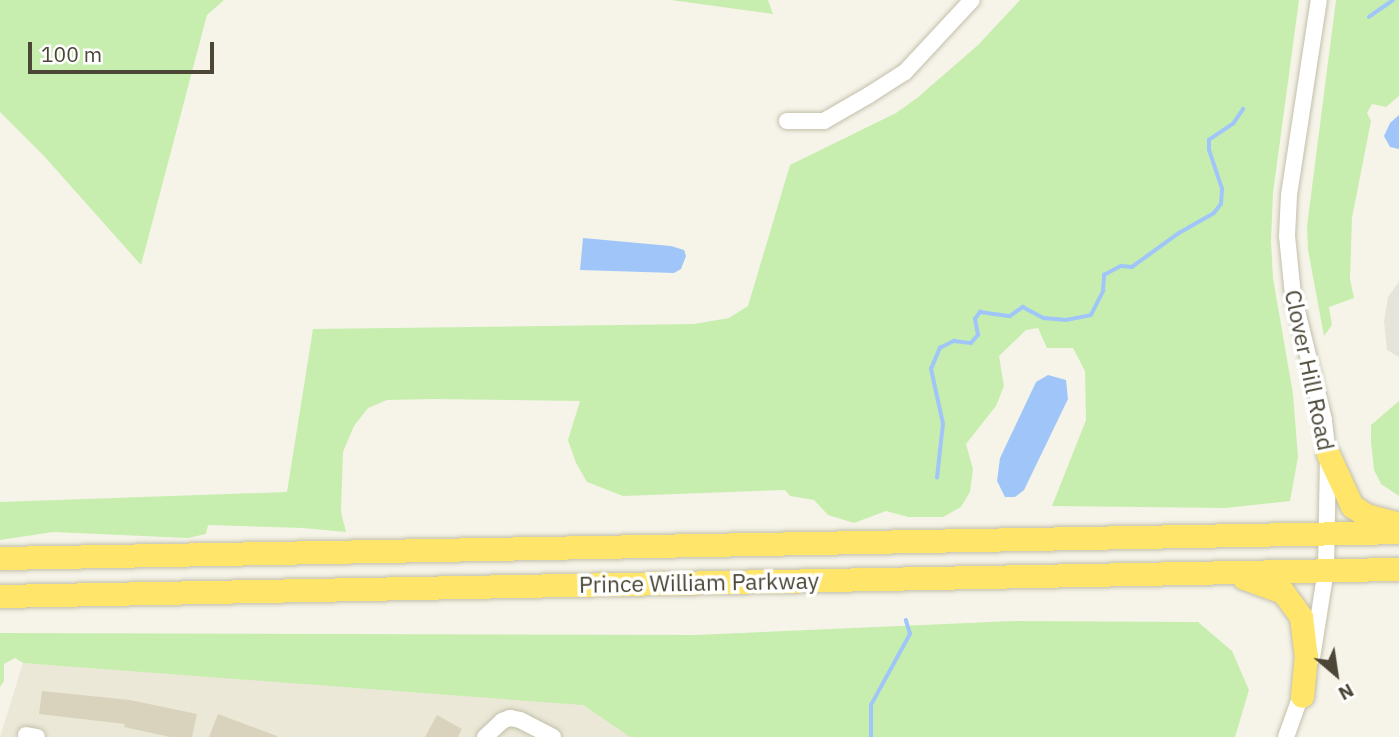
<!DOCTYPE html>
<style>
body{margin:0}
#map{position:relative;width:1399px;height:737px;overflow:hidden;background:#f6f4e9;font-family:"IBM Plex Sans",sans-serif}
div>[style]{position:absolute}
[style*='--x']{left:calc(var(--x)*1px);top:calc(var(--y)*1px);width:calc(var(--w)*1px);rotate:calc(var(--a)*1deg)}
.residential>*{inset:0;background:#ebe8d7}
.industrial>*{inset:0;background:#e6e3db}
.green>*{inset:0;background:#c7eeae}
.water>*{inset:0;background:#a0c6f9}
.stream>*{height:3.5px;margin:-1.75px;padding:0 1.75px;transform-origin:1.75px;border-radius:1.75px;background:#a0c6f9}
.building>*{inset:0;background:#d9d3bd}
.roads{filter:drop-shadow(0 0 2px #c3bfaa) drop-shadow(0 0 2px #c3bfaa)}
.minor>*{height:16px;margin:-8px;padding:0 8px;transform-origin:8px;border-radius:8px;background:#fff}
.highway>*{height:23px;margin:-11.5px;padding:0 11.5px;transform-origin:11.5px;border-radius:11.5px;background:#ffe66b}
span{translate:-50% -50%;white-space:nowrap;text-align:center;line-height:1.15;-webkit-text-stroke:7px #fff;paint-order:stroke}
.street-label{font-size:23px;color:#4b4636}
.north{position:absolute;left:1301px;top:639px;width:70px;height:70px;-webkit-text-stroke:5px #fff;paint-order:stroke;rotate:151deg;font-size:19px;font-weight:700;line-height:28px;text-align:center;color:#4b4636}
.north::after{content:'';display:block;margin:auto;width:24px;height:32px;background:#4b4636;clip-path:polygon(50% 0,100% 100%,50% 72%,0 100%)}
.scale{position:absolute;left:28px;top:42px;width:186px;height:32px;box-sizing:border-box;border:4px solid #4b4636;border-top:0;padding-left:9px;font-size:21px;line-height:24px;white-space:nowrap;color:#4b4636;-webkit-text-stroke:5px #fff;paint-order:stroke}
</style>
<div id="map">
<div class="residential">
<div style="clip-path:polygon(23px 663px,516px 693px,583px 705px,630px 737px,0 737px)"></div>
</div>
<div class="industrial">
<div style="clip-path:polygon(1399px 282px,1399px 357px,1387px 350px,1384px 321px,1388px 297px)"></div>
</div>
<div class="green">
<div style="clip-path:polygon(0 0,224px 0,207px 15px,141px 265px,44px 156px,0 112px)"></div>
<div style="clip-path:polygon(671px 0,768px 0,773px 14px)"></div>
<div style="clip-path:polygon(1020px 0,1299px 0,1273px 193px,1271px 241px,1273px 278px,1293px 394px,1298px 457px,1290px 501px,1225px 508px,1052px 506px,1086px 420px,1085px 371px,1073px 348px,1047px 348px,1038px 328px,1026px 330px,999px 356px,1004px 386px,996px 406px,966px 444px,973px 469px,970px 492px,961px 507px,943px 517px,908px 517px,886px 511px,854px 523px,828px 515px,814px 500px,790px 496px,785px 490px,623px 496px,587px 482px,576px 463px,568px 440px,580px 401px,432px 399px,387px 400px,368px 408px,354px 426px,343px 452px,341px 512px,346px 532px,303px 528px,208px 525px,206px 534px,188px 538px,53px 532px,0 540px,0 502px,287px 492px,313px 329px,694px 324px,729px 318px,748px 306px,790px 165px,896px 113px,917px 98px,978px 45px)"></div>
<div style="clip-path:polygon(1336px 0,1399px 0,1399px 96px,1386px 107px,1372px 104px,1367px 113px,1371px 121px,1352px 218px,1350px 279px,1354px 298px,1329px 307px,1332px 325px,1324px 336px,1308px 250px,1307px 226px)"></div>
<div style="clip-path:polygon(1399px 401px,1399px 496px,1381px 484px,1374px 470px,1371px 442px,1371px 425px)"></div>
<div style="clip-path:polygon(1014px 621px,1198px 622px,1232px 651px,1249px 690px,1235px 737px,630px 737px,583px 705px,23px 663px,15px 658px,4px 664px,4px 681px,0 687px,0 633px,696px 635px)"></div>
</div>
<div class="water">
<div style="clip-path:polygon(1399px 115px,1399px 149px,1390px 147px,1384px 136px,1390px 123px)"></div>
<div style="clip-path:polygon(583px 238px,671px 246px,684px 250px,686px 256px,681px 269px,674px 273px,580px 270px)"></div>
<div style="clip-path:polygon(1048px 375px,1066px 380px,1068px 399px,1024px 490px,1015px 497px,1005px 497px,997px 481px,1000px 458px,1036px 382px)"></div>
</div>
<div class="stream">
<div style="--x:1369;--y:17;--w:29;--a:-35"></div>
<div style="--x:937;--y:478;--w:54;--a:-83.7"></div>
<div style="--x:943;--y:424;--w:56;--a:-102.3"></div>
<div style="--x:931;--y:369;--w:23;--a:-67"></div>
<div style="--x:940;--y:348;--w:16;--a:-27"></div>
<div style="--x:954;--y:341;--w:17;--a:7"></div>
<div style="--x:971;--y:343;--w:11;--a:-49"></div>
<div style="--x:978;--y:335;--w:16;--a:-101"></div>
<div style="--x:975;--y:319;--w:9;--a:-54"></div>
<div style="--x:980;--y:312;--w:30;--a:8"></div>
<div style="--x:1010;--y:316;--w:16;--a:-35"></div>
<div style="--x:1023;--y:307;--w:24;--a:28"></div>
<div style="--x:1044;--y:318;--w:22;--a:5"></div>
<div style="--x:1066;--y:320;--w:25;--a:-11"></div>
<div style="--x:1091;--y:315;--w:27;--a:-63"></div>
<div style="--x:1103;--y:291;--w:16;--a:-86"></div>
<div style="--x:1104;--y:275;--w:19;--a:-28"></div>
<div style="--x:1121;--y:266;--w:11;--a:5"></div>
<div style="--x:1132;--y:267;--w:58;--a:-35.9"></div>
<div style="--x:1179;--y:233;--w:40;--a:-29.7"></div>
<div style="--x:1214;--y:213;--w:11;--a:-52"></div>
<div style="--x:1221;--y:204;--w:15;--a:-86"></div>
<div style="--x:1222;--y:189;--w:41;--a:-108.4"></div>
<div style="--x:1209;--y:150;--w:10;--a:-90"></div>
<div style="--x:1209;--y:140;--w:29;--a:-34"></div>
<div style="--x:1233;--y:124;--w:18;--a:-56"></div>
<div style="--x:871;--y:737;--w:32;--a:-90"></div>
<div style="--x:871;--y:705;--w:81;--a:-61.2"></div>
<div style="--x:910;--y:634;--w:14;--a:-107"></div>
</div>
<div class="building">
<div style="clip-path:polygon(42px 691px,130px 700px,197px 714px,192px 737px,170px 737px,124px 727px,125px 724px,39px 714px)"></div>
<div style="clip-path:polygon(218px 714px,277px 736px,277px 737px,209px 737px)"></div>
<div style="clip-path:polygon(437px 715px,462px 729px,458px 737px,425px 737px)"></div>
</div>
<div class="roads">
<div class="minor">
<div style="--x:787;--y:121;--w:37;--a:0"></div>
<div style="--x:824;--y:121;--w:52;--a:-30"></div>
<div style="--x:869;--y:95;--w:43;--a:-32.6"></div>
<div style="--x:905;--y:72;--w:98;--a:-47.1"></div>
<div style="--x:1312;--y:658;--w:89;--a:-81"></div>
<div style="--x:1326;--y:570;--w:116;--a:-89"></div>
<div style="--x:1328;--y:454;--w:34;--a:-97"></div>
<div style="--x:1324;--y:420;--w:129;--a:-103.9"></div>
<div style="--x:1293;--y:295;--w:59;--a:-95.8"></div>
<div style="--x:1287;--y:236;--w:41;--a:-87.2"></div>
<div style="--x:1289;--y:195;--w:197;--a:-81.3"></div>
<div style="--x:26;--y:735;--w:11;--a:10"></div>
<div style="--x:485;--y:737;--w:23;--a:-43"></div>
<div style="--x:502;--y:721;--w:9;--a:-21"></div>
<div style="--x:510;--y:718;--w:10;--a:11"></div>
<div style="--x:520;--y:720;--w:37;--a:27"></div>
<div style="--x:1286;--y:737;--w:53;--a:-70.2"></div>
</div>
<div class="highway">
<div style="--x:1328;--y:454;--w:57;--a:65.2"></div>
<div style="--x:1352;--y:506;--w:17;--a:33"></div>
<div style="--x:1366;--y:515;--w:31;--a:15"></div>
<div style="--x:0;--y:558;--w:1399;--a:-1.06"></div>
<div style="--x:1244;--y:578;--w:41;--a:19.7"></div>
<div style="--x:1283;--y:592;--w:31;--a:54"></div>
<div style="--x:1301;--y:617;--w:38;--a:83"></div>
<div style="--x:1306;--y:655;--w:41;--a:95.6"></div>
<div style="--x:0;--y:596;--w:1399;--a:-1.11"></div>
</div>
</div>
<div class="street-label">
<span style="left:1310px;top:370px;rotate:78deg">Clover Hill Road</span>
<span style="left:699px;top:582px;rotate:-1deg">Prince William Parkway</span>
</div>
<div class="north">N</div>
<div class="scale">100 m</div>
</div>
